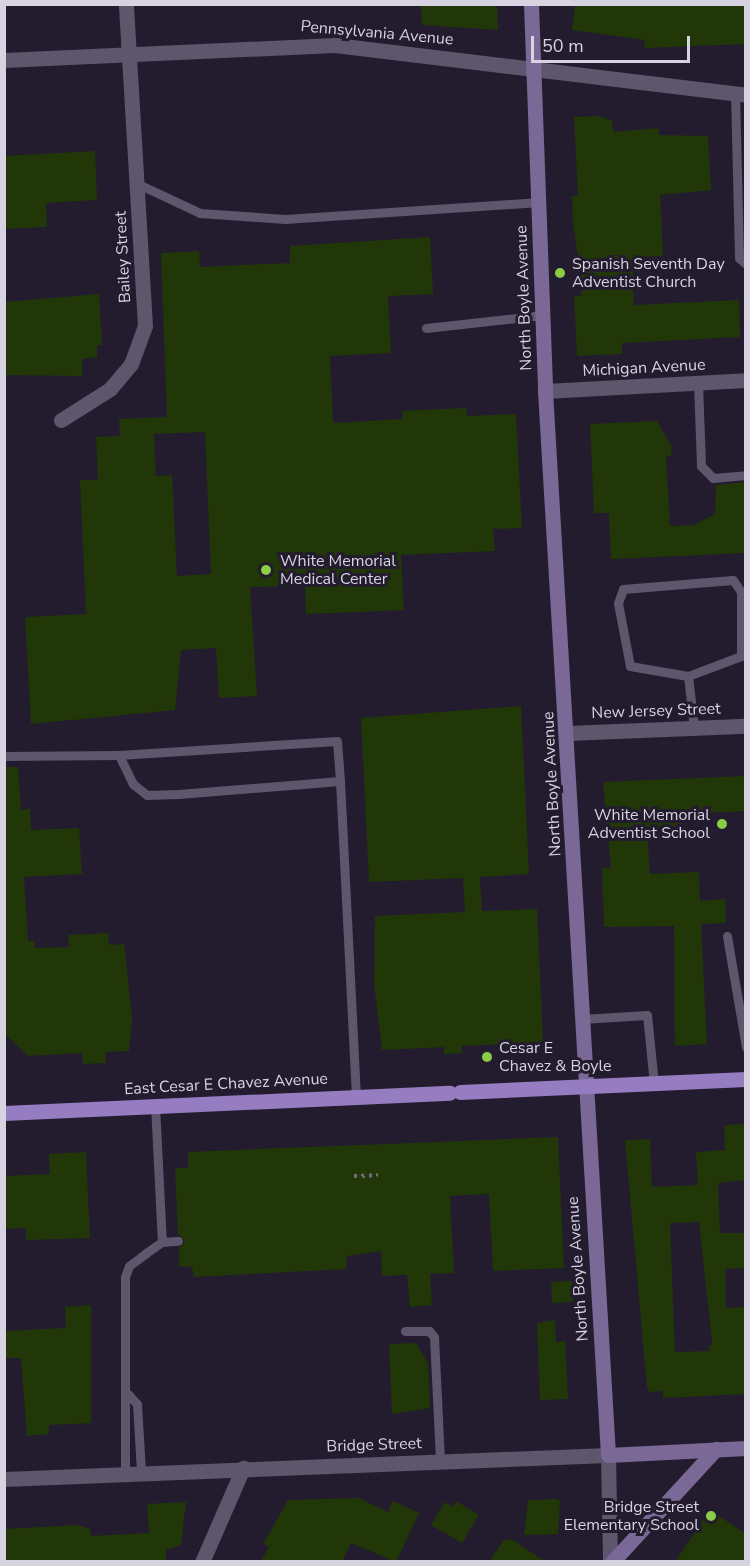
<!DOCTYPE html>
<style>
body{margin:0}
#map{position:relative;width:750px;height:1566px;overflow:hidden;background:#231c2f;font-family:"Nunito Sans",sans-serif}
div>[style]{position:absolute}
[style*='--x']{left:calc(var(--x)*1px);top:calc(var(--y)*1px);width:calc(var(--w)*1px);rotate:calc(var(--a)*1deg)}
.building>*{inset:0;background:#213708;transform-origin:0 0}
.path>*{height:4px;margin-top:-2px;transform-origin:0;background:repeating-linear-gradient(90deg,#716b7b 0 3px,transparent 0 7.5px)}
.lane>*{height:9px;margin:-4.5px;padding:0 4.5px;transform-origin:4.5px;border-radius:4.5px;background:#5d566c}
.street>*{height:15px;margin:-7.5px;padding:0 7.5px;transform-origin:7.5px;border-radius:7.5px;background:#5d566c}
.secondary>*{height:15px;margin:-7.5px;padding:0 7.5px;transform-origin:7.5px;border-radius:7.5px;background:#7a6996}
.primary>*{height:15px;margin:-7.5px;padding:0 7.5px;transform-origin:7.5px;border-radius:7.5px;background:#967cc0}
.dots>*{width:16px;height:16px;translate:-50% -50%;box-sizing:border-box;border:3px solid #231c2f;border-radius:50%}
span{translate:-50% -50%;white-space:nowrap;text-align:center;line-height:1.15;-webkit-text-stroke:6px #231c2f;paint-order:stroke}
.street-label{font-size:16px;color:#d7d3e0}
.poi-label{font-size:16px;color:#d7d3e0}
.left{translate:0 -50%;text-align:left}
.right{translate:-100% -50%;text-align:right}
.frame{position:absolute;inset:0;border:6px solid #d7d3e0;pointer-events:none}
.scale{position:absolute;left:531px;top:36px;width:159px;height:27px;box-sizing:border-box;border:3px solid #d7d3e0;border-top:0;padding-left:8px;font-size:18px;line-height:21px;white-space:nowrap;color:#d7d3e0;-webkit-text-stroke:4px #231c2f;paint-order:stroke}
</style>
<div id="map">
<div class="building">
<div style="clip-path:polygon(421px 4px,497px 4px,498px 30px,422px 25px)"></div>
<div style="clip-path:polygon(575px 4px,746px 4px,746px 44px,644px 48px,645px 40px,572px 30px)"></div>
<div style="clip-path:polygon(597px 116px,612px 120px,613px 132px,658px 128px,659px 135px,708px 136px,711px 190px,660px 195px,663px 256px,632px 257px,634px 305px,739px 300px,740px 337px,622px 343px,622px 354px,577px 356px,574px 296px,581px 296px,582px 283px,573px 223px,572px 196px,578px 196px,574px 117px)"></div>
<div style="clip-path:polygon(95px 151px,97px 200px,46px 203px,47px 227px,4px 229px,4px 156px)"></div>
<div style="clip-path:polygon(evenodd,430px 237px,433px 294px,388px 296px,391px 353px,330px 356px,333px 423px,403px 419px,402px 411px,466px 408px,467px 416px,516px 414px,522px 528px,493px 529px,495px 551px,401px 555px,404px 610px,306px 614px,305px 586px,250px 587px,257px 696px,219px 698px,216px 648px,181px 650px,175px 710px,31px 724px,25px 617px,86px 614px,80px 480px,98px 480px,96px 437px,120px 436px,119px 419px,167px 417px,161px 253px,199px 251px,200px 267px,290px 263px,290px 246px,430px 237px,205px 432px,211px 574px,177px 576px,172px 475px,156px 476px,154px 434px,205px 432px)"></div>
<div style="clip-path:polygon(99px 294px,102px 345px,97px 345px,97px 357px,82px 359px,82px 376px,4px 375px,4px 302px)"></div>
<div style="clip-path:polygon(657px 421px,672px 447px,671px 456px,666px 456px,670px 526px,694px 525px,715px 514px,716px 485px,746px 482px,746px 553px,611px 559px,609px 513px,594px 513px,590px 424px)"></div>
<div style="clip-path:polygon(521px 706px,529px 874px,480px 877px,482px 911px,537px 909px,543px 1042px,462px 1046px,462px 1053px,444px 1054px,444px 1047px,382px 1050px,374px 983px,375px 916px,465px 912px,463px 878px,369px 882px,361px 718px)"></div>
<div style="clip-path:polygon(4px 767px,18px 767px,21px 810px,30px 809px,31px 830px,79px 828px,82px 874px,24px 877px,28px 941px,35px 941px,35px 948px,69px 947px,68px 935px,108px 933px,109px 945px,124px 944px,132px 1018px,129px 1051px,105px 1052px,106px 1063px,83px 1064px,82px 1053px,28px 1056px,4px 1033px)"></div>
<div style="clip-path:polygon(746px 776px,746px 811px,682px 814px,683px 826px,647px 827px,650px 874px,699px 872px,700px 901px,725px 899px,726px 923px,701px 924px,707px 1044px,675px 1046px,674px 926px,604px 927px,602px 868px,611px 868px,603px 782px)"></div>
<div style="clip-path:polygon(evenodd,746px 1124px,746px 1180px,718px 1183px,720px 1233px,746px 1233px,746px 1268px,725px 1269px,726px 1308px,746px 1307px,746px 1394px,663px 1398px,663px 1391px,649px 1392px,647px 1387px,625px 1140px,650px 1139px,652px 1187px,698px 1185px,696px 1152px,725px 1150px,724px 1125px,746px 1124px,699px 1222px,712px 1342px,708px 1351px,675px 1352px,670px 1223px,699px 1222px)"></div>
<div style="clip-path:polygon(558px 1137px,564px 1268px,493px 1271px,489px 1194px,450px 1196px,454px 1273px,430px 1274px,432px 1305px,410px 1307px,407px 1275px,382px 1276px,381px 1251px,347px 1256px,346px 1269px,194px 1277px,192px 1267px,179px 1266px,179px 1248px,185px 1241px,178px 1234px,175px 1168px,188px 1168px,188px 1152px)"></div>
<div style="clip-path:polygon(86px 1152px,90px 1238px,26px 1240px,26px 1228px,4px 1229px,4px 1176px,50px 1174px,49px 1154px)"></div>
<div style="left:572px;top:1281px;width:21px;height:21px;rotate:87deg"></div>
<div style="clip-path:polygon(91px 1305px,91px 1423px,49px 1425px,49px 1434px,27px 1436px,21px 1358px,4px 1358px,4px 1331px,66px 1328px,65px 1307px)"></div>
<div style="clip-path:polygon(555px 1320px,556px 1342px,565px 1341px,568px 1399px,540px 1400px,537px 1323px)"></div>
<div style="clip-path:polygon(416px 1343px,428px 1363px,430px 1408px,392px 1414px,389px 1344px)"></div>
<div style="clip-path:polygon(359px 1498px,388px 1512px,393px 1501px,419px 1513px,396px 1562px,351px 1543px,342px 1562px,260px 1562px,269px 1547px,263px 1544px,288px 1500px)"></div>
<div style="clip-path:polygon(556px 1499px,560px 1501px,558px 1534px,524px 1535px,528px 1500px)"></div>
<div style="clip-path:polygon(456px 1501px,479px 1515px,462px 1543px,431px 1525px,445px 1502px,453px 1507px)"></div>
<div style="clip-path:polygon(186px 1502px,181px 1545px,166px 1550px,166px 1562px,4px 1562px,4px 1529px,79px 1525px,90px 1529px,91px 1536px,149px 1533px,147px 1504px)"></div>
<div style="clip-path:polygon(710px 1510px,746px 1534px,746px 1562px,675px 1562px)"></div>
<div style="clip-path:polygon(511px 1539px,546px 1562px,489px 1562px,504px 1540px)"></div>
</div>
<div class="path">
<div style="--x:354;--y:1176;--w:24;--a:-2"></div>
</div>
<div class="lane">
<div style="--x:735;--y:93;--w:165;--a:88.6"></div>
<div style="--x:739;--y:258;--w:9;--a:41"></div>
<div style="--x:136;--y:183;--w:71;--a:25.1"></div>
<div style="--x:200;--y:213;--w:85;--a:4"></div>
<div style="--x:285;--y:219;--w:255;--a:-3.8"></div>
<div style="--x:426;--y:328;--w:118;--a:-6.3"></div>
<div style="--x:698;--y:383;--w:83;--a:87.9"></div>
<div style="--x:701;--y:466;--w:17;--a:45"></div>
<div style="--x:713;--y:478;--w:33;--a:-5"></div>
<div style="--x:688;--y:676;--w:59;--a:-170.2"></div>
<div style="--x:630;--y:666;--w:64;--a:-100.8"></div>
<div style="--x:618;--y:603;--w:15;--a:-70"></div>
<div style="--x:623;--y:589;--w:110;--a:-4.7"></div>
<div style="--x:733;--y:580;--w:14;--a:56"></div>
<div style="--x:741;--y:592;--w:64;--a:90"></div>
<div style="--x:741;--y:656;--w:57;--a:159.3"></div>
<div style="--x:688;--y:676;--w:52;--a:83.4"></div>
<div style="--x:337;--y:741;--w:40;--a:85.7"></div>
<div style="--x:340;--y:781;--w:162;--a:175.4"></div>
<div style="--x:179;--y:794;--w:32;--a:178"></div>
<div style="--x:147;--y:795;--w:18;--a:-142"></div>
<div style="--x:133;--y:784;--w:32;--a:-116"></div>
<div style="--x:119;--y:755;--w:218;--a:-3.7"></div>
<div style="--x:4;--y:756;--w:115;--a:-0.5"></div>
<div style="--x:340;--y:781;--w:316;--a:87.1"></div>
<div style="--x:727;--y:936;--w:113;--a:80.3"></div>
<div style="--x:582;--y:1019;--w:65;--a:-3.5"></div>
<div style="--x:647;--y:1015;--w:69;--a:84.2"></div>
<div style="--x:155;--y:1105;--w:137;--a:87.1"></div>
<div style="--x:405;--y:1331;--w:24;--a:0"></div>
<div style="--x:429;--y:1331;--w:8;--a:50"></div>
<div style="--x:434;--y:1337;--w:124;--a:87.2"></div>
<div style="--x:128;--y:1394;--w:13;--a:48"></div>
<div style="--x:137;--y:1404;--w:67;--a:86.6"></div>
<div style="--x:125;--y:1472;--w:195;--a:-90"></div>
<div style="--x:125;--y:1277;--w:12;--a:-70"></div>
<div style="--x:129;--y:1266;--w:21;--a:-37"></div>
<div style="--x:146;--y:1253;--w:19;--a:-35"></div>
<div style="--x:162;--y:1242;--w:16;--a:-4"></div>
</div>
<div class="street">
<div style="--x:4;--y:60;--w:331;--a:-2.6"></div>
<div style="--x:335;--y:45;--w:414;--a:6.9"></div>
<div style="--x:545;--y:391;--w:201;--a:-3.1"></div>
<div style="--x:61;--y:420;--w:58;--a:-32.3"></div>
<div style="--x:110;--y:389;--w:33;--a:-50"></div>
<div style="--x:131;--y:364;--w:40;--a:-69.8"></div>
<div style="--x:145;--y:326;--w:323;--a:-93.4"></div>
<div style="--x:568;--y:733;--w:178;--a:-2.3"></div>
<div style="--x:4;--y:1479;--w:604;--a:-2.28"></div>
<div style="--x:608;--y:1455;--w:107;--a:88.9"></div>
<div style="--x:202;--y:1562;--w:103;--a:-66.4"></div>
</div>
<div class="secondary">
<div style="--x:531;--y:4;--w:387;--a:87.9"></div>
<div style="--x:545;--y:391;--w:1066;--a:86.61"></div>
<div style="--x:608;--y:1455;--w:138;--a:-2.9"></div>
<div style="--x:612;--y:1562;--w:154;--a:-47.4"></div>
</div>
<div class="primary">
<div style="--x:460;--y:1092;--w:286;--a:-2.6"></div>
<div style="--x:4;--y:1113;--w:446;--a:-2.6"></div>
</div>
<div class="dots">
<div style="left:560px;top:273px;background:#8bce46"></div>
<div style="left:266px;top:570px;background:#8bce46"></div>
<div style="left:722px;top:824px;background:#8bce46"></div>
<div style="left:487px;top:1057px;background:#8bce46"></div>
<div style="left:711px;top:1516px;background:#8bce46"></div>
</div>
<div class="street-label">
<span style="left:377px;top:33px;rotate:5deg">Pennsylvania Avenue</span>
<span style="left:123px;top:257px;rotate:-93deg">Bailey Street</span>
<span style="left:524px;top:298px;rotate:-92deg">North Boyle Avenue</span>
<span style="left:644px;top:368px;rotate:-3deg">Michigan Avenue</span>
<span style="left:656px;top:711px;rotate:-2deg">New Jersey Street</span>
<span style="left:552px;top:784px;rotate:-93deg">North Boyle Avenue</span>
<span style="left:226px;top:1084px;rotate:-3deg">East Cesar E Chavez Avenue</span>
<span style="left:578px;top:1269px;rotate:-94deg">North Boyle Avenue</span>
<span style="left:374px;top:1445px;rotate:-2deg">Bridge Street</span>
</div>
<div class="poi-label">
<span class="left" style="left:572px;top:273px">Spanish Seventh Day<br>Adventist Church</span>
<span class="left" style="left:280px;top:570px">White Memorial<br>Medical Center</span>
<span class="right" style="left:710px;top:824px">White Memorial<br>Adventist School</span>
<span class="left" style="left:499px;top:1057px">Cesar E<br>Chavez &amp; Boyle</span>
<span class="right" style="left:699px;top:1516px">Bridge Street<br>Elementary School</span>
</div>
<div class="frame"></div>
<div class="scale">50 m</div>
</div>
